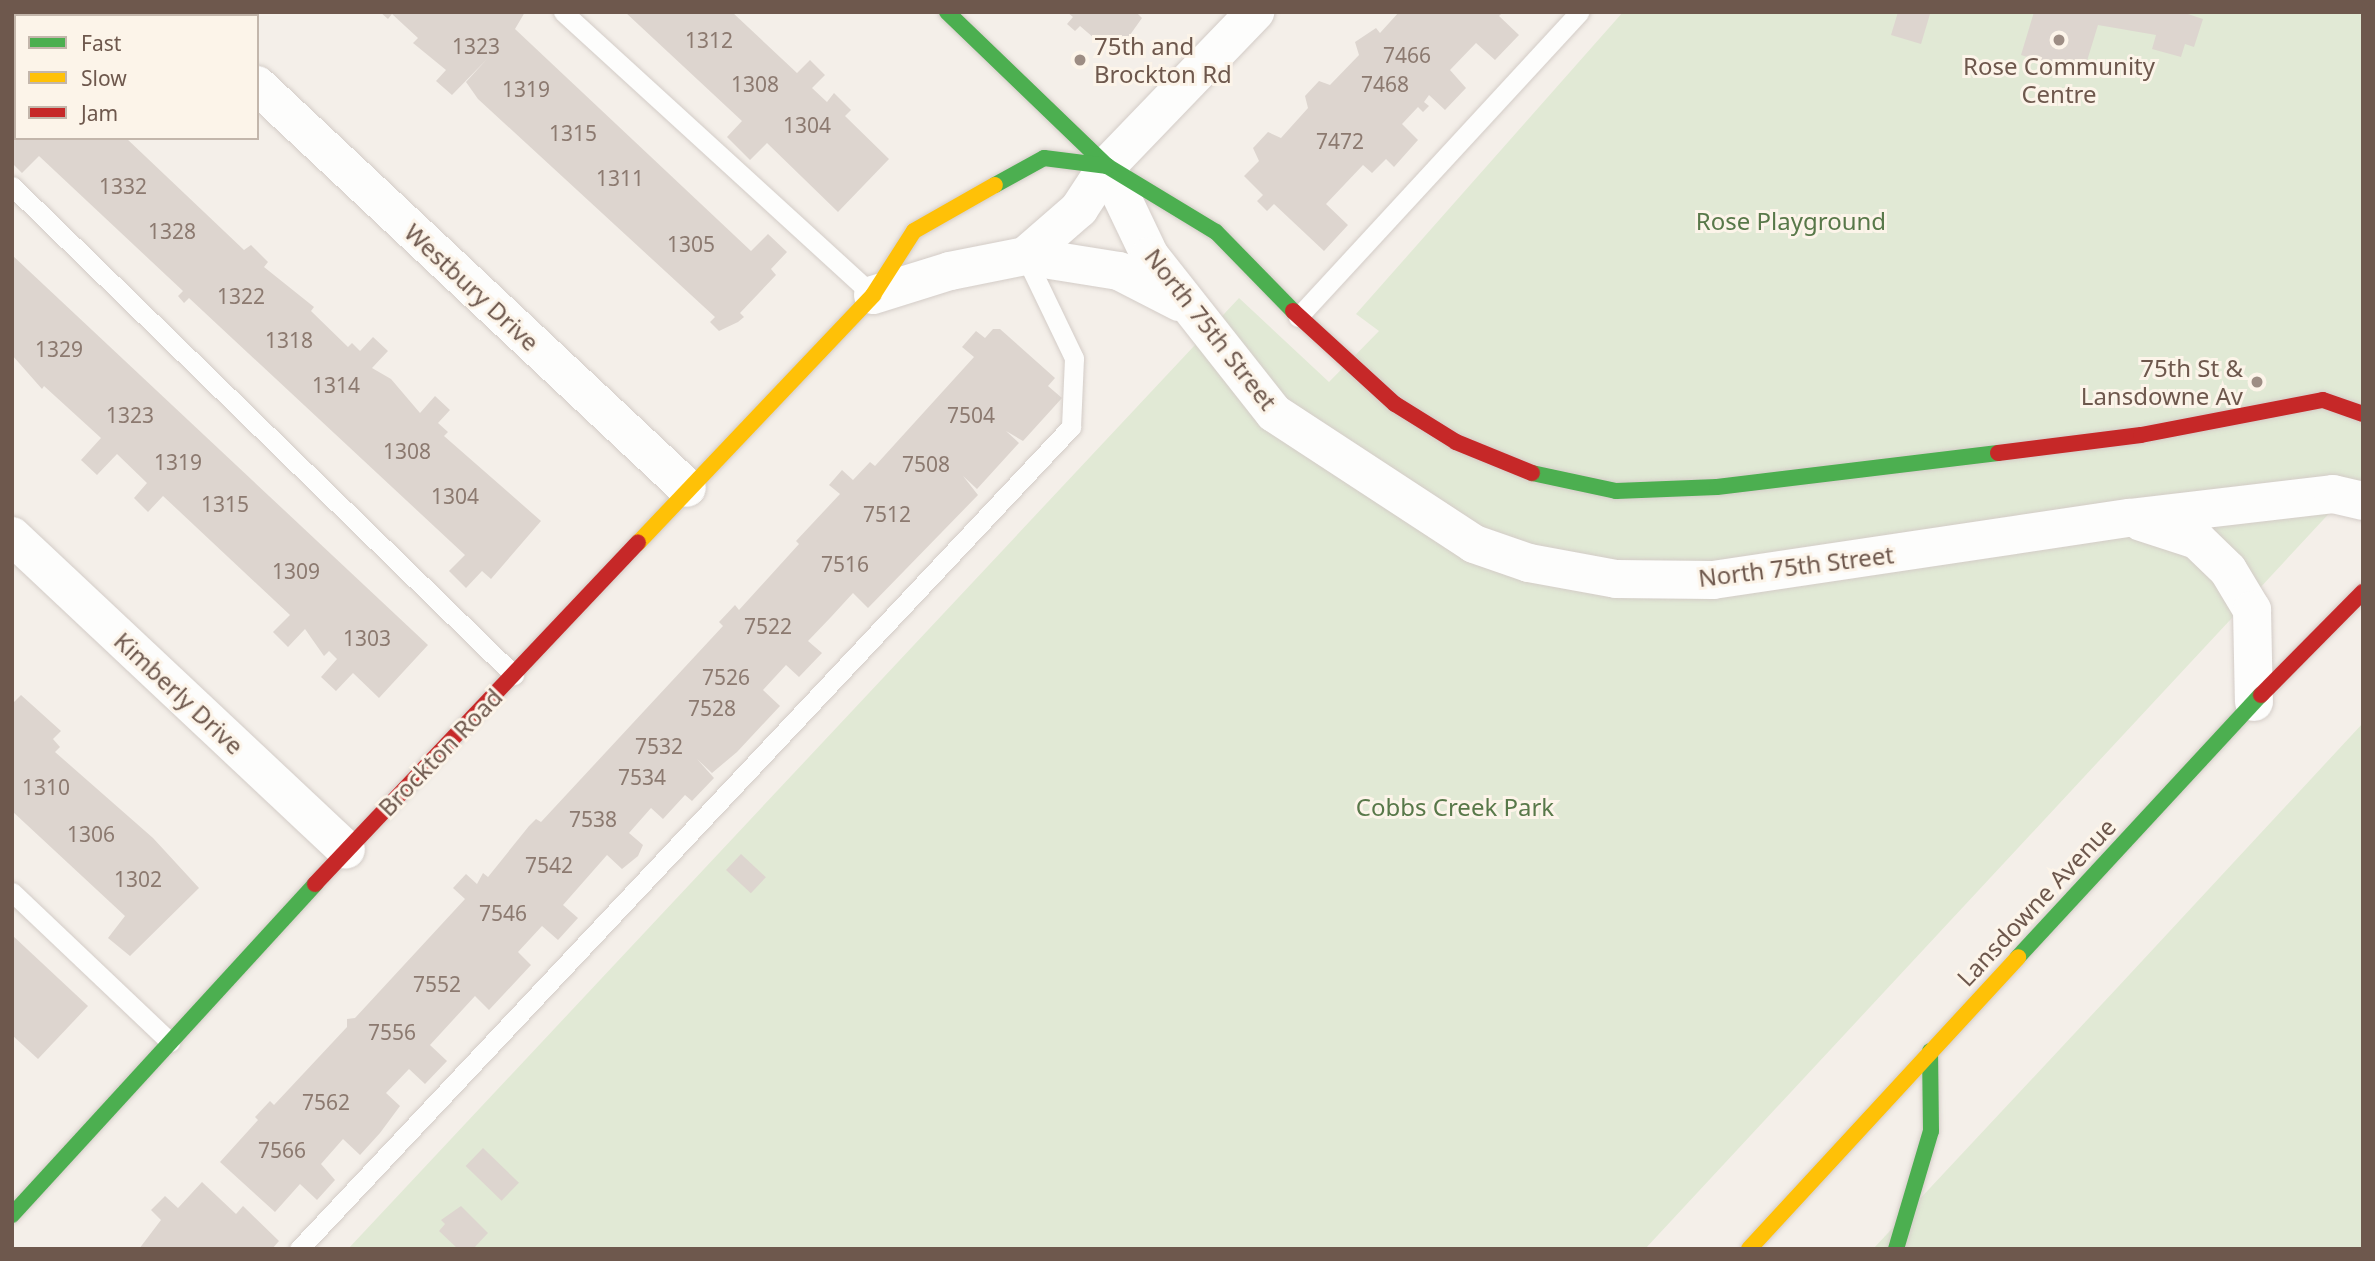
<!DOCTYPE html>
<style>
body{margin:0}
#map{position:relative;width:2375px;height:1261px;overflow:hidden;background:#f4efe9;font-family:"Noto Sans",sans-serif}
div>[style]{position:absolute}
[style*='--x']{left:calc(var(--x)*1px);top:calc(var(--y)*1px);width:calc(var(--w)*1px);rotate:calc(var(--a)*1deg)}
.green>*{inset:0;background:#e1e9d5}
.building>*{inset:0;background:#ddd5cf;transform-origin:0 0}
.roads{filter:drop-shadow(0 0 2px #d3ccc7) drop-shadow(0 0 2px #d3ccc7)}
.lane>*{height:19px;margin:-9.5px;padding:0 9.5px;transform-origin:9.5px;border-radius:9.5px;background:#fdfdfc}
.street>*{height:38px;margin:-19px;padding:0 19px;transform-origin:19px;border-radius:19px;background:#fdfdfc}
.fast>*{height:16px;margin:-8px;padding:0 8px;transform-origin:8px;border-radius:8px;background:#4caf50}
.slow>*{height:16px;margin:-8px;padding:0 8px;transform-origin:8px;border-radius:8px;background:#ffc107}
.jam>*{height:16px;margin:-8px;padding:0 8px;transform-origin:8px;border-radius:8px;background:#c62828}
.dots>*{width:19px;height:19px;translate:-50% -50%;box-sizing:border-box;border:4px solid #fcf4e9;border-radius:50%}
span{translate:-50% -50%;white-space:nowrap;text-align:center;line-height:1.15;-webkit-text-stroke:6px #fcf4e9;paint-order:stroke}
.number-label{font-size:21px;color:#8c7a70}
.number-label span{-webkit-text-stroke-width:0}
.poi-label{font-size:24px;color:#6e584d}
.left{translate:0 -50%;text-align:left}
.right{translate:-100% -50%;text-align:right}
.park-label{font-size:24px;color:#587849}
.street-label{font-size:24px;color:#6e584d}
.frame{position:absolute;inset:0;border:14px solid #6e584d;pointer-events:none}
.legend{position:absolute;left:14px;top:14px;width:245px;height:126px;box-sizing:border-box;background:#fcf4e9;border:2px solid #c3b6ab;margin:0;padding:9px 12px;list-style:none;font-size:21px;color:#6e584d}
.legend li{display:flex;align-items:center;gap:14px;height:35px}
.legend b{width:35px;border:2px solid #c3b6ab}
</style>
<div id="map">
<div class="green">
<div style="clip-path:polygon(1623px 12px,2363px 12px,2363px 477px,1645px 1249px,348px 1249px,1239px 298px,1329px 382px,1379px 331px,1356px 314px)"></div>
<div style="clip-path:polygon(2363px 723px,2363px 1249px,1873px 1249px,2117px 988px)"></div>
</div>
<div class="building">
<div style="clip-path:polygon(380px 12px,525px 12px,515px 29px,751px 251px,768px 234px,787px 252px,771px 269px,776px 275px,740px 313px,744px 317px,738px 322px,719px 331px,710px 322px,715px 317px,478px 99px,466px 82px,487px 59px,452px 95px,436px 81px,446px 70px,413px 43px,418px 38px,392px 14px,388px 19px)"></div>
<div style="clip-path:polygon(625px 12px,732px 12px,797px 73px,810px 60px,825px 75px,812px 88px,827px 102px,834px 93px,851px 110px,845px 116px,889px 159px,838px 212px,767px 143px,750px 160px,727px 137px,742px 121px)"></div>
<div style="clip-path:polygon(1067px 12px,1136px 12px,1142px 18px,1115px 56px,1080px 26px,1075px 31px,1067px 24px,1073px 17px)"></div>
<div style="clip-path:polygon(1399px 12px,1503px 12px,1499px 16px,1519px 35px,1495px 60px,1476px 43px,1450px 70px,1466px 88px,1445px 110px,1429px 95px,1424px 102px,1429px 106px,1423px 112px,1418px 107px,1402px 124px,1418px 140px,1394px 167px,1386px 159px,1372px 173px,1363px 165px,1326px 204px,1348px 225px,1324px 251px,1274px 204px,1267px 211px,1257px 201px,1263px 195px,1244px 176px,1259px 161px,1253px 148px,1268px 132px,1281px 138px,1308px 108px,1305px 96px,1319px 81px,1330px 85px,1359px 55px,1355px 42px,1376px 28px,1380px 33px)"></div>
<div style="clip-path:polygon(1898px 12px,1930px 14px,1921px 44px,1891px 35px)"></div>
<div style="clip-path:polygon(2034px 12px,2182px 12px,2203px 19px,2194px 47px,2185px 44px,2181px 57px,2152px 49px,2156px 35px,2098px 25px,2083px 74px,2021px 55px)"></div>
<div style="clip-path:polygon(12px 26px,16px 138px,126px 138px,244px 250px,251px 245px,268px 262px,264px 267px,314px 307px,311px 311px,348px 347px,352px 343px,360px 351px,373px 337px,388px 351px,372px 368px,391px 379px,420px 413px,435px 396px,450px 410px,438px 423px,448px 432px,444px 436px,541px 521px,491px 579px,482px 571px,466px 588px,449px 571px,465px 555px,189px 298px,184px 303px,178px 296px,183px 291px,39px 156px,22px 173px,12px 163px)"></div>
<div style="clip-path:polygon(12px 255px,428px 645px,379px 698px,353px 673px,336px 691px,321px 677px,337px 659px,329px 651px,324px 656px,305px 629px,288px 647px,273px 632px,290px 615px,163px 496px,148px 512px,134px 498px,147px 483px,117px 454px,97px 475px,81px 460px,101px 438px,44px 386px,42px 389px,12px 355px)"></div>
<div style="clip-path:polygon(993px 329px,1000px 329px,1055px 378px,1048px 386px,1062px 398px,1023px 441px,1006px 431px,1019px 443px,977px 489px,963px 476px,978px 495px,868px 608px,853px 593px,831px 617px,808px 641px,822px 653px,799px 677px,786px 665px,763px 690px,780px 706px,737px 752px,712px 773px,697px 759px,714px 778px,692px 801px,685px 795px,663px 819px,651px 808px,629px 833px,643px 845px,638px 856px,622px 869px,607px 855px,563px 905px,578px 918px,558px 940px,542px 926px,518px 952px,531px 965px,489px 1010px,475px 996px,430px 1045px,447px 1061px,425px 1084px,409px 1069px,386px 1093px,400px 1106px,380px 1133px,360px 1155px,343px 1139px,321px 1164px,335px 1180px,317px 1200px,300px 1184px,275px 1212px,220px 1162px,258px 1120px,255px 1117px,270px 1101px,274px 1105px,347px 1027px,347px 1019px,355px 1018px,465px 899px,453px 888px,466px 874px,477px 884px,483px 873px,488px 877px,529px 826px,536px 819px,541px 822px,723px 626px,719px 622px,735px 605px,739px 610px,799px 544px,796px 541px,840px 494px,829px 485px,842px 470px,853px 480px,870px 462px,875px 466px,974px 357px,962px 347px,976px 331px,985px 338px)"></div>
<div style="clip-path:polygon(21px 695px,61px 731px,53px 739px,60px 747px,55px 752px,153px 838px,199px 888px,130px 956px,108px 938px,125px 916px,12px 811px,12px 704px)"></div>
<div style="left:741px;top:854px;width:34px;height:22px;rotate:43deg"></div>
<div style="clip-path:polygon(12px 935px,88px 1006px,38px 1059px,12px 1035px)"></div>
<div style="left:483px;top:1148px;width:50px;height:25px;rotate:44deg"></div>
<div style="clip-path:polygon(202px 1182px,236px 1214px,243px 1206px,279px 1241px,272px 1249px,139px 1249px,161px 1220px,151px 1210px,165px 1196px,178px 1208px)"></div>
<div style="clip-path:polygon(461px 1206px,488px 1233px,473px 1249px,458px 1249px,439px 1231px,445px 1224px,441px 1220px)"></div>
</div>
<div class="roads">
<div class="lane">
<div style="--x:563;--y:12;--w:420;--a:42.4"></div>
<div style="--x:12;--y:186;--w:701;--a:44.25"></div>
<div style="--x:1298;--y:317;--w:415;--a:-47.3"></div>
<div style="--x:12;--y:892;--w:218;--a:43.5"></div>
<div style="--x:299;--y:1249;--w:1128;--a:-46.8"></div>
<div style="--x:1071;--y:427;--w:69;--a:-87.5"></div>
<div style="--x:1074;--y:358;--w:113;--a:-115.7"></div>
</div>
<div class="street">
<div style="--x:179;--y:12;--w:6;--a:45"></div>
<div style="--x:257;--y:85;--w:589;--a:43.14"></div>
<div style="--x:1107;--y:166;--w:100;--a:64.5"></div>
<div style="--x:1150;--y:256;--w:200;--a:51.7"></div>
<div style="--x:1274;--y:413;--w:239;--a:33.2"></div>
<div style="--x:1474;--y:544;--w:58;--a:19.1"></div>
<div style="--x:1529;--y:563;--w:88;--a:10.4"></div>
<div style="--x:1616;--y:579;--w:97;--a:0.6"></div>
<div style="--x:1713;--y:580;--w:421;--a:-8.5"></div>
<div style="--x:2129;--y:518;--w:205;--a:-6.7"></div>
<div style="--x:2333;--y:494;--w:31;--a:13"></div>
<div style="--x:1025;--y:256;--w:95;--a:9.1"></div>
<div style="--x:1119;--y:271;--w:68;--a:27.3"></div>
<div style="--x:873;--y:295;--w:81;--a:-17.3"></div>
<div style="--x:950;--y:271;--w:76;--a:-11.3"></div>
<div style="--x:1025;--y:256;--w:72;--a:-41"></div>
<div style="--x:1079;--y:209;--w:51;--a:-56.9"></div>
<div style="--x:1107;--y:166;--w:214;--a:-46.1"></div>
<div style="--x:2141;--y:522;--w:59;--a:17.8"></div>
<div style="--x:2197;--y:540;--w:43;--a:44.1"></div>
<div style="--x:2228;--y:570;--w:47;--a:59"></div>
<div style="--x:2252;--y:610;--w:92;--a:88.8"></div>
<div style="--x:12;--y:536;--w:458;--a:43.2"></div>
</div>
<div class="fast">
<div style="--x:947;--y:12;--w:222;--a:43.9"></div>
<div style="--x:1107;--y:166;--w:127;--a:31.2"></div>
<div style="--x:1216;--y:232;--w:110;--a:45.7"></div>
<div style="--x:995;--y:185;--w:56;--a:-28.9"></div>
<div style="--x:1044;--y:158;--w:64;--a:7.2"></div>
<div style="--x:1532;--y:473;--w:86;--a:12.1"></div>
<div style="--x:1616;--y:491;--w:101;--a:-2.3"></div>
<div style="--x:1717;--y:487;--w:283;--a:-6.9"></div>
<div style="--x:2018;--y:957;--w:357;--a:-47.2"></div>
<div style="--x:12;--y:1215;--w:449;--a:-47.5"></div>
<div style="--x:1896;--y:1249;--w:123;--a:-73.5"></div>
<div style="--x:1931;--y:1131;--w:80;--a:-90.7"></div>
</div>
<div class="slow">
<div style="--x:638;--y:543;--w:342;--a:-46.5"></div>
<div style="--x:873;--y:295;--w:76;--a:-57.4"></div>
<div style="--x:914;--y:231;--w:93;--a:-29.6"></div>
<div style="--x:1749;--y:1249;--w:397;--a:-47.3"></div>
</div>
<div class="jam">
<div style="--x:1293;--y:311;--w:138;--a:42.4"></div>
<div style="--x:1395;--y:404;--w:72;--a:31.9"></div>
<div style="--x:1456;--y:442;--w:82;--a:22.2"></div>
<div style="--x:1998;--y:453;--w:144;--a:-7.2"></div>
<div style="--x:2141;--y:435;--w:185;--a:-10.9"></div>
<div style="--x:2323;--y:400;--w:42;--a:19.3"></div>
<div style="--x:2261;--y:695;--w:145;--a:-45.3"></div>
<div style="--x:315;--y:884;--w:470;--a:-46.6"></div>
</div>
</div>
<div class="dots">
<div style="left:2059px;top:40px;background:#9d8d84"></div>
<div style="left:1080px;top:60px;background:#9d8d84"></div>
<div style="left:2257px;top:382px;background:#9d8d84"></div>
</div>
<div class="number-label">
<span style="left:709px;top:40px">1312</span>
<span style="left:476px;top:46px">1323</span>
<span style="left:1407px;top:55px">7466</span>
<span style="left:755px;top:84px">1308</span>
<span style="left:1385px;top:84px">7468</span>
<span style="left:526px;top:89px">1319</span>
<span style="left:807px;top:125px">1304</span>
<span style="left:573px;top:133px">1315</span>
<span style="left:1340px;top:141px">7472</span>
<span style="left:620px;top:178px">1311</span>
<span style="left:123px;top:186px">1332</span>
<span style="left:172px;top:231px">1328</span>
<span style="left:691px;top:244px">1305</span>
<span style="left:241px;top:296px">1322</span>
<span style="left:289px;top:340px">1318</span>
<span style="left:59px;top:349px">1329</span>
<span style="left:336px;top:385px">1314</span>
<span style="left:130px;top:415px">1323</span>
<span style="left:971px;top:415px">7504</span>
<span style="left:407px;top:451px">1308</span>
<span style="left:178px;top:462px">1319</span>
<span style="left:926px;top:464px">7508</span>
<span style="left:455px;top:496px">1304</span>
<span style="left:225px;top:504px">1315</span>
<span style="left:887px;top:514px">7512</span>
<span style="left:845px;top:564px">7516</span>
<span style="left:296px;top:571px">1309</span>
<span style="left:768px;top:626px">7522</span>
<span style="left:367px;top:638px">1303</span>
<span style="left:726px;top:677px">7526</span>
<span style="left:712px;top:708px">7528</span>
<span style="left:659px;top:746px">7532</span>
<span style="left:642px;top:777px">7534</span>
<span style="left:46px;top:787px">1310</span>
<span style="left:593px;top:819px">7538</span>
<span style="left:91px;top:834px">1306</span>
<span style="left:549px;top:865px">7542</span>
<span style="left:138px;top:879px">1302</span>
<span style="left:503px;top:913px">7546</span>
<span style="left:437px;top:984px">7552</span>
<span style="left:392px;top:1032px">7556</span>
<span style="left:326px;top:1102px">7562</span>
<span style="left:282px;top:1150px">7566</span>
</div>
<div class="poi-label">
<span class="left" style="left:1094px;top:60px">75th and<br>Brockton Rd</span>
<span style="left:2059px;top:80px">Rose Community<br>Centre</span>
<span class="right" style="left:2243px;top:382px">75th St &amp;<br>Lansdowne Av</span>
</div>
<div class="park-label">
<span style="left:1791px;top:221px">Rose Playground</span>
<span style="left:1455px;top:807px">Cobbs Creek Park</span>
</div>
<div class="street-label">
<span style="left:472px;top:287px;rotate:43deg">Westbury Drive</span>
<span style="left:1211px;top:329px;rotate:52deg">North 75th Street</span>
<span style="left:1796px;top:566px;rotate:-7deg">North 75th Street</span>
<span style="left:179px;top:693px;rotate:43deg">Kimberly Drive</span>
<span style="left:440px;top:752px;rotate:-46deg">Brockton Road</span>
<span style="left:2036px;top:902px;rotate:-47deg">Lansdowne Avenue</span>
</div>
<div class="frame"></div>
<ul class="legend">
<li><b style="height:9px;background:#4caf50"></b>Fast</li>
<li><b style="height:9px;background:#ffc107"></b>Slow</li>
<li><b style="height:9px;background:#c62828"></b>Jam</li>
</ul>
</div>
